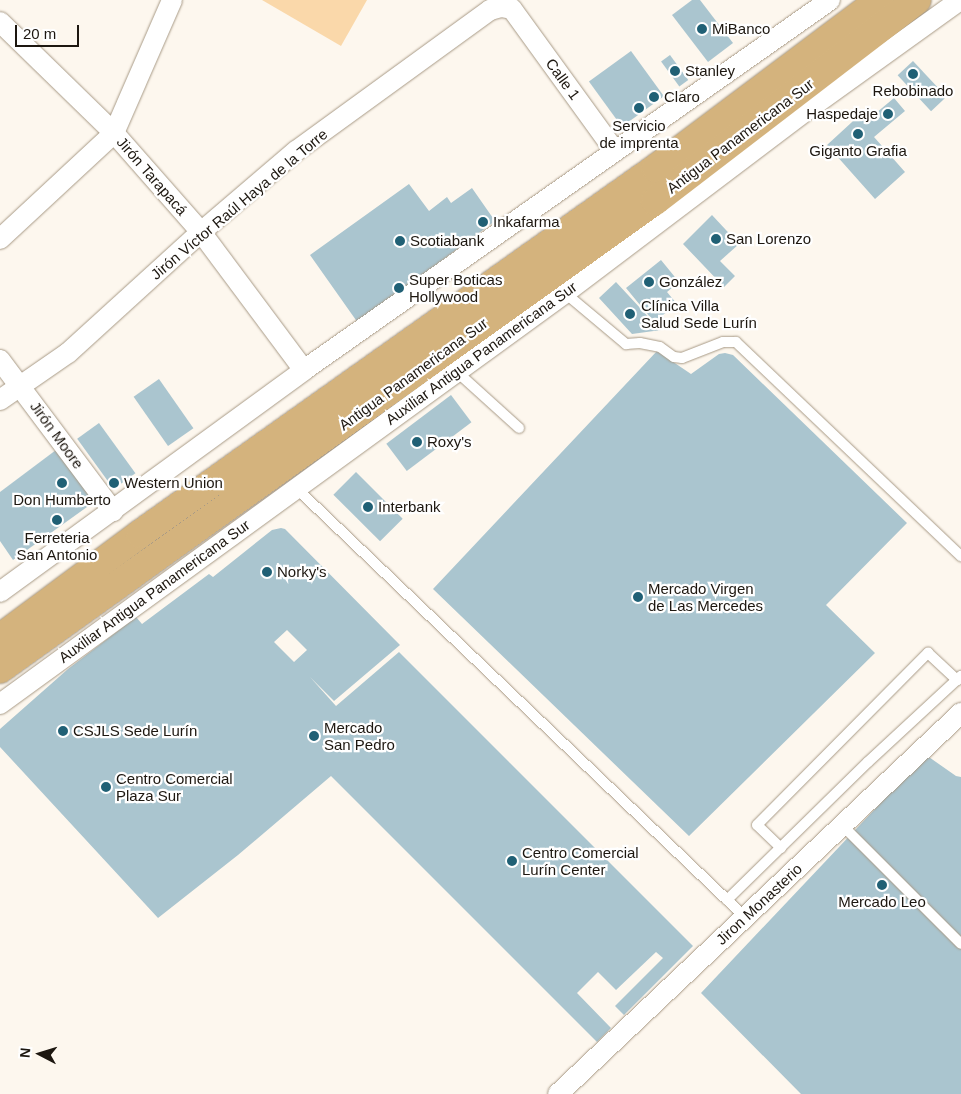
<!DOCTYPE html>
<meta charset="utf-8">
<style>
body{margin:0}
#map{position:relative;width:961px;height:1094px;overflow:hidden;background:#fdf7ee;font-family:Helvetica,sans-serif}
div>[style]{position:absolute}
[style*='--x']{left:calc(var(--x)*1px);top:calc(var(--y)*1px);width:calc(var(--w)*1px);rotate:calc(var(--a)*1deg)}
.green>*{inset:0;background:#fad8aa}
.building>*{inset:0;background:#aac5cf;transform-origin:0 0}
.roads{filter:drop-shadow(0 0 1px #a89a86) drop-shadow(0 0 1px #a89a86)}
.lane>*{height:10px;margin:-5px;padding:0 5px;transform-origin:5px;border-radius:5px;background:#fff}
.street>*{height:20px;margin:-10px;padding:0 10px;transform-origin:10px;border-radius:10px;background:#fff}
.primary>*{height:28px;margin:-14px;padding:0 14px;transform-origin:14px;border-radius:14px;background:#d4b37d}
.dots>*{width:14px;height:14px;translate:-50% -50%;box-sizing:border-box;border:2px solid #fff;border-radius:50%}
span{translate:-50% -50%;white-space:nowrap;text-align:center;line-height:1.15;-webkit-text-stroke:4.5px #fff;paint-order:stroke}
.poi-label{font-size:15px;color:#1d1710}
.left{translate:0 -50%;text-align:left}
.right{translate:-100% -50%;text-align:right}
.street-label{font-size:15px;color:#1d1710}
.north{position:absolute;left:15px;top:1029px;width:50px;height:50px;-webkit-text-stroke:4px #fff;paint-order:stroke;rotate:275deg;font-size:14px;font-weight:700;line-height:20px;text-align:center;color:#1d1710}
.north::after{content:'';display:block;margin:auto;width:18px;height:22px;background:#1d1710;clip-path:polygon(50% 0,100% 100%,50% 72%,0 100%)}
.scale{position:absolute;left:15px;top:25px;width:64px;height:22px;box-sizing:border-box;border:2px solid #1d1710;border-top:0;padding-left:6px;font-size:15px;line-height:18px;white-space:nowrap;color:#1d1710;-webkit-text-stroke:4px #fff;paint-order:stroke}
</style>
<div id="map">
<div class="green">
<div style="clip-path:polygon(262px 0,367px 0,341px 46px)"></div>
</div>
<div class="building">
<div style="clip-path:polygon(692px 0,700px 0,733px 43px,708px 62px,672px 15px)"></div>
<div style="left:631px;top:51px;width:56px;height:52px;rotate:54deg"></div>
<div style="left:670px;top:55px;width:31px;height:11px;rotate:54deg"></div>
<div style="left:913px;top:61px;width:49px;height:21px;rotate:47deg"></div>
<div style="clip-path:polygon(894px 98px,905px 111px,874px 137px,905px 172px,875px 199px,827px 145px,864px 111px,870px 118px)"></div>
<div style="clip-path:polygon(409px 184px,429px 211px,447px 197px,451px 203px,472px 188px,495px 221px,358px 323px,310px 255px)"></div>
<div style="clip-path:polygon(712px 215px,739px 244px,720px 261px,735px 276px,724px 287px,683px 244px)"></div>
<div style="clip-path:polygon(661px 260px,679px 282px,667px 292px,677px 304px,654px 322px,626px 288px)"></div>
<div style="clip-path:polygon(616px 282px,654px 323px,661px 330px,632px 334px,599px 298px)"></div>
<div style="clip-path:polygon(657px 351px,691px 374px,719px 354px,725px 353px,733px 355px,907px 523px,826px 605px,875px 653px,689px 836px,433px 589px)"></div>
<div style="left:159px;top:379px;width:60px;height:31px;rotate:55deg"></div>
<div style="left:451px;top:395px;width:34px;height:81px;rotate:53deg"></div>
<div style="left:99px;top:423px;width:62px;height:27px;rotate:54deg"></div>
<div style="clip-path:polygon(60px 447px,94px 495px,94px 502px,13px 560px,0 541px,0 492px)"></div>
<div style="left:356px;top:472px;width:66px;height:32px;rotate:45deg"></div>
<div style="clip-path:polygon(evenodd,281px 528px,285px 529px,400px 645px,334px 701px,310px 677px,336px 706px,399px 652px,693px 946px,624px 1015px,615px 1006px,663px 958px,656px 952px,616px 990px,598px 972px,577px 993px,611px 1028px,597px 1042px,331px 776px,238px 855px,158px 918px,0 747px,0 729px,68px 669px,136px 617px,142px 624px,209px 574px,213px 577px,272px 530px,281px 528px,287px 630px,307px 650px,294px 662px,274px 642px,287px 630px)"></div>
<div style="clip-path:polygon(926px 755px,956px 776px,961px 777px,961px 1094px,801px 1094px,701px 993px)"></div>
</div>
<div class="roads">
<div class="lane">
<div style="--x:565;--y:293;--w:80;--a:39.9"></div>
<div style="--x:626;--y:344;--w:14;--a:-4"></div>
<div style="--x:640;--y:343;--w:20;--a:11"></div>
<div style="--x:660;--y:347;--w:17;--a:36"></div>
<div style="--x:674;--y:357;--w:8;--a:7"></div>
<div style="--x:682;--y:358;--w:44;--a:-21.3"></div>
<div style="--x:723;--y:342;--w:13;--a:0"></div>
<div style="--x:736;--y:342;--w:311;--a:43.6"></div>
<div style="--x:456;--y:371;--w:85;--a:42.1"></div>
<div style="--x:294;--y:486;--w:624;--a:43.7"></div>
<div style="--x:842;--y:825;--w:168;--a:45"></div>
<div style="--x:781;--y:848;--w:33;--a:-136"></div>
<div style="--x:757;--y:825;--w:243;--a:-45.2"></div>
<div style="--x:928;--y:653;--w:40;--a:43"></div>
<div style="--x:727;--y:900;--w:197;--a:-44.4"></div>
<div style="--x:868;--y:762;--w:127;--a:-42.8"></div>
</div>
<div class="street">
<div style="--x:0;--y:22;--w:159;--a:44.2"></div>
<div style="--x:114;--y:133;--w:132;--a:48.7"></div>
<div style="--x:201;--y:232;--w:172;--a:53.3"></div>
<div style="--x:0;--y:239;--w:156;--a:-42.9"></div>
<div style="--x:114;--y:133;--w:145;--a:-66.4"></div>
<div style="--x:0;--y:360;--w:189;--a:53.2"></div>
<div style="--x:0;--y:400;--w:83;--a:-34.7"></div>
<div style="--x:68;--y:353;--w:180;--a:-42.3"></div>
<div style="--x:201;--y:232;--w:125;--a:-40.5"></div>
<div style="--x:296;--y:151;--w:240;--a:-36"></div>
<div style="--x:490;--y:10;--w:11;--a:-15"></div>
<div style="--x:501;--y:7;--w:11;--a:10"></div>
<div style="--x:512;--y:9;--w:174;--a:54.1"></div>
<div style="--x:0;--y:592;--w:376;--a:-36.1"></div>
<div style="--x:304;--y:370;--w:643;--a:-35.12"></div>
<div style="--x:0;--y:704;--w:699;--a:-36.03"></div>
<div style="--x:565;--y:293;--w:312;--a:-37.1"></div>
<div style="--x:814;--y:105;--w:180;--a:-35.7"></div>
<div style="--x:558;--y:1094;--w:555;--a:-43.39"></div>
</div>
<div class="primary">
<div style="--x:0;--y:638;--w:174;--a:-36.6"></div>
<div style="--x:140;--y:534;--w:633;--a:-35.35"></div>
<div style="--x:656;--y:168;--w:280;--a:-36.9"></div>
<div style="--x:0;--y:669;--w:805;--a:-35.55"></div>
<div style="--x:655;--y:201;--w:330;--a:-37.5"></div>
</div>
</div>
<div class="dots">
<div style="left:702px;top:29px;background:#206075"></div>
<div style="left:675px;top:71px;background:#206075"></div>
<div style="left:913px;top:74px;background:#206075"></div>
<div style="left:654px;top:97px;background:#206075"></div>
<div style="left:639px;top:108px;background:#206075"></div>
<div style="left:888px;top:114px;background:#206075"></div>
<div style="left:858px;top:134px;background:#206075"></div>
<div style="left:483px;top:222px;background:#206075"></div>
<div style="left:716px;top:239px;background:#206075"></div>
<div style="left:400px;top:241px;background:#206075"></div>
<div style="left:649px;top:282px;background:#206075"></div>
<div style="left:399px;top:288px;background:#206075"></div>
<div style="left:630px;top:314px;background:#206075"></div>
<div style="left:417px;top:442px;background:#206075"></div>
<div style="left:62px;top:483px;background:#206075"></div>
<div style="left:114px;top:483px;background:#206075"></div>
<div style="left:368px;top:507px;background:#206075"></div>
<div style="left:57px;top:520px;background:#206075"></div>
<div style="left:267px;top:572px;background:#206075"></div>
<div style="left:638px;top:597px;background:#206075"></div>
<div style="left:63px;top:731px;background:#206075"></div>
<div style="left:314px;top:736px;background:#206075"></div>
<div style="left:106px;top:787px;background:#206075"></div>
<div style="left:512px;top:861px;background:#206075"></div>
<div style="left:882px;top:885px;background:#206075"></div>
</div>
<div class="poi-label">
<span class="left" style="left:712px;top:29px">MiBanco</span>
<span class="left" style="left:685px;top:71px">Stanley</span>
<span style="left:913px;top:91px">Rebobinado</span>
<span class="left" style="left:664px;top:97px">Claro</span>
<span class="right" style="left:878px;top:114px">Haspedaje</span>
<span style="left:639px;top:134px">Servicio<br>de imprenta</span>
<span style="left:858px;top:151px">Giganto Grafia</span>
<span class="left" style="left:493px;top:222px">Inkafarma</span>
<span class="left" style="left:726px;top:239px">San Lorenzo</span>
<span class="left" style="left:410px;top:241px">Scotiabank</span>
<span class="left" style="left:409px;top:288px">Super Boticas<br>Hollywood</span>
<span class="left" style="left:659px;top:282px">González</span>
<span class="left" style="left:641px;top:314px">Clínica Villa<br>Salud Sede Lurín</span>
<span class="left" style="left:427px;top:442px">Roxy's</span>
<span class="left" style="left:124px;top:483px">Western Union</span>
<span style="left:62px;top:500px">Don Humberto</span>
<span class="left" style="left:378px;top:507px">Interbank</span>
<span style="left:57px;top:546px">Ferreteria<br>San Antonio</span>
<span class="left" style="left:277px;top:572px">Norky's</span>
<span class="left" style="left:648px;top:597px">Mercado Virgen<br>de Las Mercedes</span>
<span class="left" style="left:324px;top:736px">Mercado<br>San Pedro</span>
<span class="left" style="left:73px;top:731px">CSJLS Sede Lurín</span>
<span class="left" style="left:116px;top:787px">Centro Comercial<br>Plaza Sur</span>
<span class="left" style="left:522px;top:861px">Centro Comercial<br>Lurín Center</span>
<span style="left:882px;top:902px">Mercado Leo</span>
</div>
<div class="street-label">
<span style="left:563px;top:79px;rotate:54deg">Calle 1</span>
<span style="left:740px;top:136px;rotate:-37deg">Antigua Panamericana Sur</span>
<span style="left:152px;top:176px;rotate:49deg">Jirón Tarapacá</span>
<span style="left:239px;top:204px;rotate:-40deg">Jirón Víctor Raúl Haya de la Torre</span>
<span style="left:481px;top:353px;rotate:-36deg">Auxiliar Antigua Panamericana Sur</span>
<span style="left:413px;top:374px;rotate:-36deg">Antigua Panamericana Sur</span>
<span style="left:57px;top:435px;rotate:54deg">Jirón Moore</span>
<span style="left:154px;top:591px;rotate:-36deg">Auxiliar Antigua Panamericana Sur</span>
<span style="left:759px;top:904px;rotate:-43deg">Jiron Monasterio</span>
</div>
<div class="north">N</div>
<div class="scale">20 m</div>
</div>
